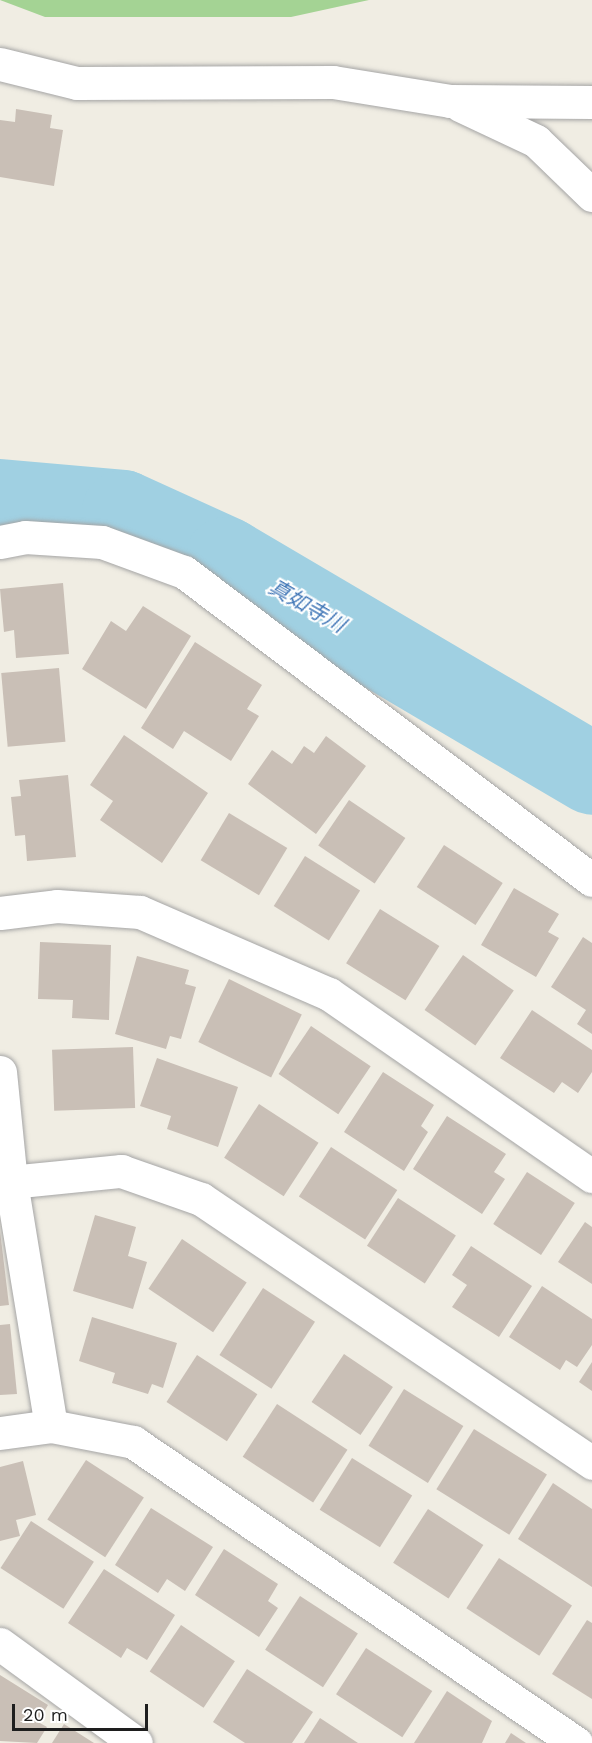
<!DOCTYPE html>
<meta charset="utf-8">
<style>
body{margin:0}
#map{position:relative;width:592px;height:1743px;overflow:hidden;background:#f0ede3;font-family:"Work Sans","Noto Sans JP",sans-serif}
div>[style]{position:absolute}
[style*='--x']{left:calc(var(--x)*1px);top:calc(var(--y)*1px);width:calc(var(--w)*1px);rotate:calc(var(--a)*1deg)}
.forest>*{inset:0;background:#a4d394}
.river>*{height:82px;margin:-41px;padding:0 41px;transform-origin:41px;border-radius:41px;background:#a0d0e2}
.building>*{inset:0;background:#c9bfb6;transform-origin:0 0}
.roads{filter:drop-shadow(0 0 2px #a5a5a5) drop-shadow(0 0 2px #a5a5a5)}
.minor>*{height:33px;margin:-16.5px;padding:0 16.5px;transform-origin:16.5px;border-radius:16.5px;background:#fff}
span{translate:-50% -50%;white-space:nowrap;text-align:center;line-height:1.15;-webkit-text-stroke:4.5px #fff;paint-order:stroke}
.water-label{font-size:21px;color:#4177b7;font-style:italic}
.scale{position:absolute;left:12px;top:1704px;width:136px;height:27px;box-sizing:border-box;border:3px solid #1e1e1e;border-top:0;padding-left:8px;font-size:18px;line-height:21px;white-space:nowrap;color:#1e1e1e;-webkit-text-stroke:4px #fff;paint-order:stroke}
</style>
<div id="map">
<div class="forest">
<div style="clip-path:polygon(0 0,369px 0,291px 17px,45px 17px)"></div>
</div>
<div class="river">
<div style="--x:0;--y:500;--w:123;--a:5.1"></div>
<div style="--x:123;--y:511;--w:113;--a:24.5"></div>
<div style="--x:226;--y:558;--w:425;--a:30.5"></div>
</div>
<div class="building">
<div style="clip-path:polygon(16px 109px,52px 115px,50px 128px,63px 130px,54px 186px,0 177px,0 120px,15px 122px)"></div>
<div style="clip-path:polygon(63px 583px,69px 654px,16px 658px,14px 630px,4px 632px,0 589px)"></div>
<div style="clip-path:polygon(143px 606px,191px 636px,146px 709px,82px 669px,111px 621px,126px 631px)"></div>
<div style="clip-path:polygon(195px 642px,262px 685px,247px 709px,259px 716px,231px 761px,184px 731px,173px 749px,141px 728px)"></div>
<div style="left:59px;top:668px;width:74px;height:58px;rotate:85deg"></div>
<div style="clip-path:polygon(124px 735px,208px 793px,162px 863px,100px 820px,113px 801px,90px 785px)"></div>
<div style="clip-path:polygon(326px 736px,366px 766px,316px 834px,248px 784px,272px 750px,292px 764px,304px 746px,314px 753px)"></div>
<div style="clip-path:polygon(68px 775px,76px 857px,27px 861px,25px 835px,15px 836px,11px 797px,21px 796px,19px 780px)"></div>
<div style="left:349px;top:800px;width:68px;height:55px;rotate:34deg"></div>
<div style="left:229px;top:813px;width:68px;height:55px;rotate:31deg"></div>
<div style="left:444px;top:845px;width:70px;height:50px;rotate:33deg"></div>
<div style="left:305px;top:856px;width:65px;height:59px;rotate:32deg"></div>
<div style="clip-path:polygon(514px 888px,559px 914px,548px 932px,559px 938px,536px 977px,481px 945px)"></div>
<div style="left:380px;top:909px;width:70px;height:64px;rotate:32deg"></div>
<div style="clip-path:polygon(583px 937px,592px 943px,592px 1034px,577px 1024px,586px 1010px,551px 987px)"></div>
<div style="clip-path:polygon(40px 942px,111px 945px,109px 1020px,72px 1018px,73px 1000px,38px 999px)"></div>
<div style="left:463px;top:955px;width:62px;height:67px;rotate:35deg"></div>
<div style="clip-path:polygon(137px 956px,189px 970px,185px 984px,196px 987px,181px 1039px,170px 1036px,166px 1049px,115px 1034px)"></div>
<div style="left:229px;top:979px;width:81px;height:70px;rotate:26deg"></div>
<div style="clip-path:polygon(532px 1010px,592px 1050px,592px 1072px,578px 1093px,562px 1082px,554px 1093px,500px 1058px)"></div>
<div style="left:311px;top:1026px;width:72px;height:58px;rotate:34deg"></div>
<div style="left:133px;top:1047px;width:61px;height:81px;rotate:88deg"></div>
<div style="clip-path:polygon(157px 1058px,238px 1087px,218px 1147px,167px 1129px,171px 1116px,140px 1106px)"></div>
<div style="clip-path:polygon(383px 1072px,434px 1105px,421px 1126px,428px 1132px,404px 1171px,344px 1132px)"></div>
<div style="left:259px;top:1104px;width:71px;height:64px;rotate:33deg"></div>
<div style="clip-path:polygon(447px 1116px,506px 1154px,494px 1172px,505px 1179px,482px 1214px,413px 1169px)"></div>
<div style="left:331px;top:1147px;width:79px;height:59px;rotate:33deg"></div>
<div style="left:527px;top:1172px;width:57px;height:62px;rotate:33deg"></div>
<div style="left:398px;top:1198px;width:69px;height:57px;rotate:33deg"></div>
<div style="clip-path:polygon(95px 1215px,136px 1227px,128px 1256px,147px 1262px,133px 1309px,73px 1291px)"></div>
<div style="clip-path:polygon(585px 1222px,592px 1227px,592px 1284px,558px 1262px)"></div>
<div style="clip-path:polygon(0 1231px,9px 1305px,0 1306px)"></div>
<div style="left:182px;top:1239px;width:78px;height:60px;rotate:34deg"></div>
<div style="clip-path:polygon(471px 1246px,532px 1286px,499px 1337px,452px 1307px,467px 1285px,452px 1275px)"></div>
<div style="clip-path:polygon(542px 1286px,592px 1319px,592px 1345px,577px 1367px,566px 1360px,560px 1370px,509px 1337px)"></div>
<div style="left:263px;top:1288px;width:62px;height:80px;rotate:33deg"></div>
<div style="clip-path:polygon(92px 1317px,177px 1343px,163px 1388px,152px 1384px,148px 1394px,112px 1383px,115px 1373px,79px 1361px)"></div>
<div style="clip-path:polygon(10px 1324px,17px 1394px,0 1395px,0 1325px)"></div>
<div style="left:344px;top:1354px;width:59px;height:58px;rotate:34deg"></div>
<div style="left:197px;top:1355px;width:72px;height:56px;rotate:33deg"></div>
<div style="clip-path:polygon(592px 1362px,592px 1391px,579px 1382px)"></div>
<div style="left:404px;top:1389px;width:70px;height:67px;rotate:32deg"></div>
<div style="left:277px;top:1404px;width:84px;height:63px;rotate:33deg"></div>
<div style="left:474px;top:1429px;width:86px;height:71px;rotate:32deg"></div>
<div style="left:352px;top:1458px;width:71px;height:61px;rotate:32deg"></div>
<div style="left:86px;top:1460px;width:69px;height:71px;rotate:33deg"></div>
<div style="clip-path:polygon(23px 1461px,36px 1515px,16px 1520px,20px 1536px,0 1541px,0 1467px)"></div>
<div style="clip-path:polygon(553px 1483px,592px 1509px,592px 1587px,518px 1539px)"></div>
<div style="clip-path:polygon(151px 1508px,213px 1547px,185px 1591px,167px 1579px,158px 1593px,115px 1565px)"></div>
<div style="left:428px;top:1509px;width:66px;height:64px;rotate:33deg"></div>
<div style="left:31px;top:1521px;width:75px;height:56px;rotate:33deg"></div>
<div style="clip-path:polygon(224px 1549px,278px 1584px,268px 1601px,278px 1608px,259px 1637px,195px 1595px)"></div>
<div style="left:499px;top:1558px;width:87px;height:60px;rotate:33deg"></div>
<div style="clip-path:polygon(104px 1569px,175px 1615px,147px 1660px,127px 1648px,121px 1658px,68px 1623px)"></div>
<div style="left:300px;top:1596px;width:69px;height:64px;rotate:33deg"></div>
<div style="clip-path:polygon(587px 1620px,592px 1623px,592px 1699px,552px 1674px)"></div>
<div style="left:181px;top:1625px;width:65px;height:56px;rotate:34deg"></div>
<div style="left:366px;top:1648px;width:79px;height:55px;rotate:33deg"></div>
<div style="clip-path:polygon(247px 1669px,313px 1712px,292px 1743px,245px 1743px,213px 1722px)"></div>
<div style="clip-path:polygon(0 1675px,48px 1705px,38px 1722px,47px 1727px,37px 1743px,0 1741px)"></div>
<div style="clip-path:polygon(447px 1691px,492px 1721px,482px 1743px,414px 1743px)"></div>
<div style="clip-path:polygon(320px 1718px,358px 1743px,304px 1743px)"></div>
<div style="clip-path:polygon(64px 1724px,94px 1743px,52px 1743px)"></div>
<div style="clip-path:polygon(511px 1733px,526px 1743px,505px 1743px)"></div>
</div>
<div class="roads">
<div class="minor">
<div style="--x:0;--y:64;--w:79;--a:13.9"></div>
<div style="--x:77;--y:83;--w:256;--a:-0.2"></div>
<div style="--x:333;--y:82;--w:119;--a:9.2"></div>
<div style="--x:450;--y:101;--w:142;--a:0.4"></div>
<div style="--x:460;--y:105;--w:84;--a:25.3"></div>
<div style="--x:536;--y:141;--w:78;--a:44"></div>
<div style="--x:0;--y:542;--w:25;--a:-11"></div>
<div style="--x:25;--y:537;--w:77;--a:3.7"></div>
<div style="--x:102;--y:542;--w:87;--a:20.1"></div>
<div style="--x:184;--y:572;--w:511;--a:37.05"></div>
<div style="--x:0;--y:913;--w:57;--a:-7"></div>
<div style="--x:57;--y:906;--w:83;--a:4.1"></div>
<div style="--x:140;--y:912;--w:206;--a:23.5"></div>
<div style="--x:329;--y:994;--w:320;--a:34.7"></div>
<div style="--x:0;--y:1072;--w:111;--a:84.3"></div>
<div style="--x:11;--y:1182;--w:247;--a:80.7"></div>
<div style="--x:0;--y:1183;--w:122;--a:-5.7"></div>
<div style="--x:121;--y:1171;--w:85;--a:19.3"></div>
<div style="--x:201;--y:1199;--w:472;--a:34"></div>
<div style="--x:0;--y:1433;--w:51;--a:-7.8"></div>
<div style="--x:51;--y:1426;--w:84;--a:11"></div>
<div style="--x:133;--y:1442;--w:536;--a:34.19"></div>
<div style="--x:0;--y:1644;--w:168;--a:36.1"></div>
</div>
</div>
<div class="water-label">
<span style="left:307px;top:606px;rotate:30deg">真如寺川</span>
</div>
<div class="scale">20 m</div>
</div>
